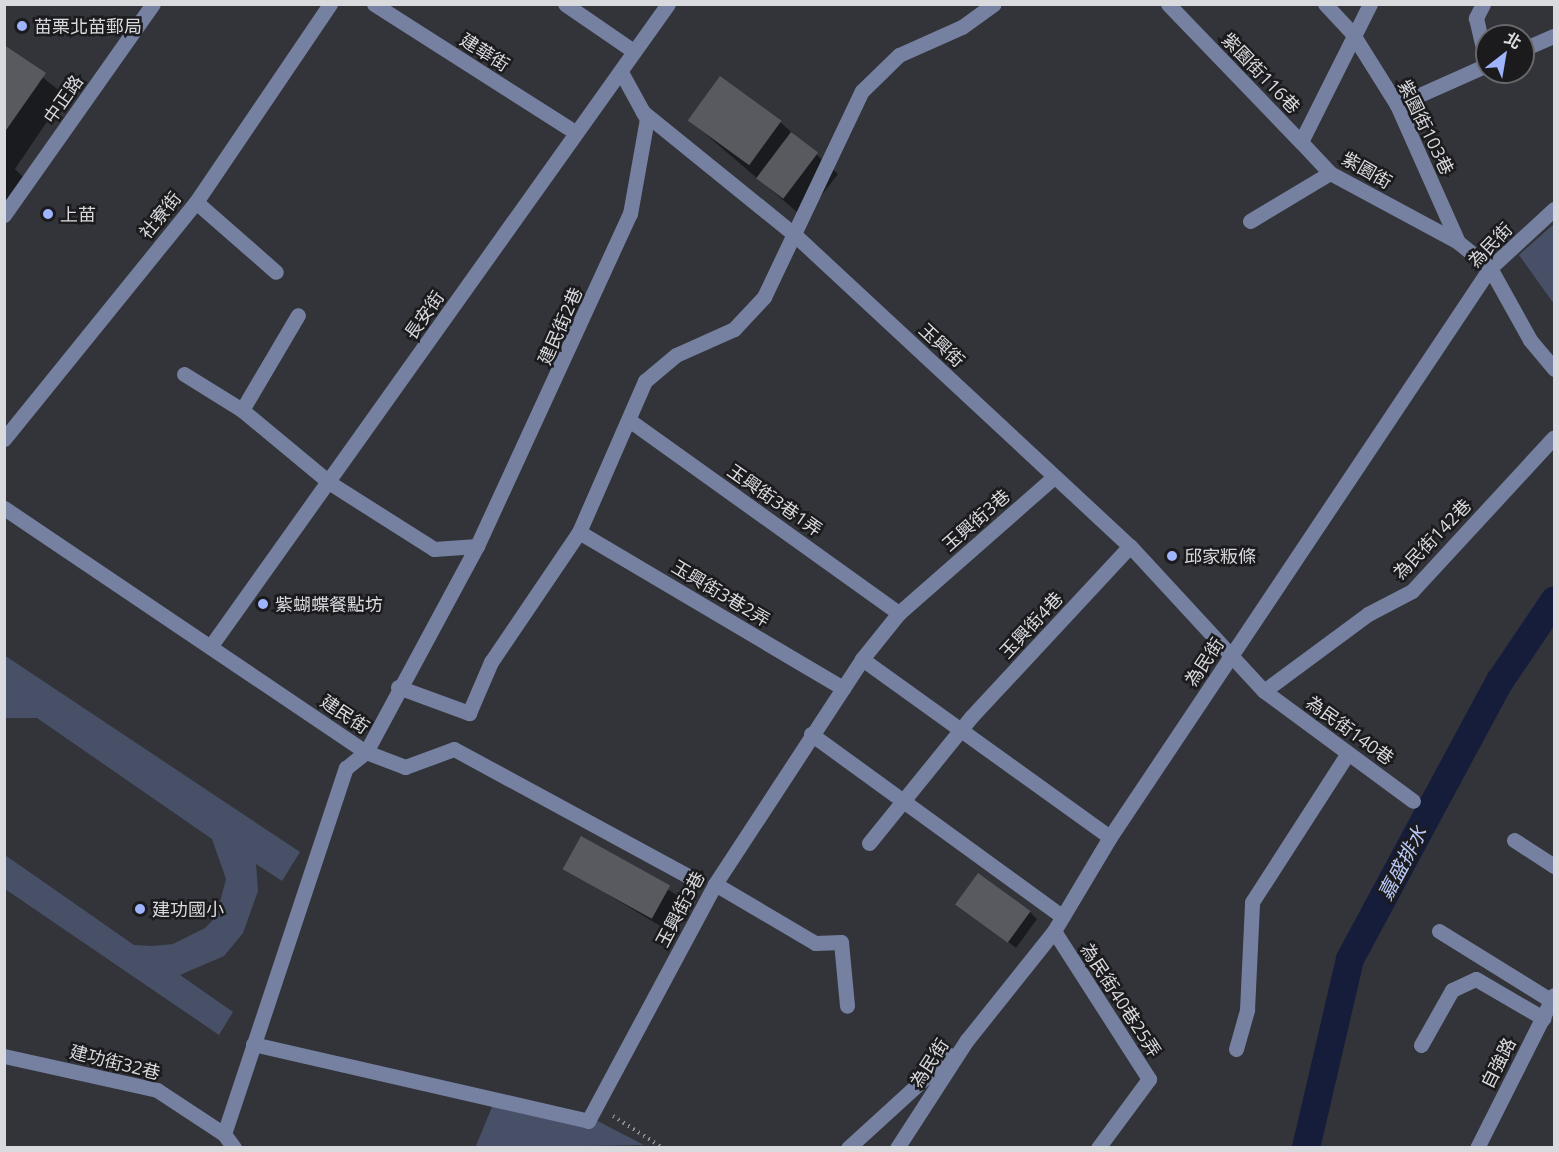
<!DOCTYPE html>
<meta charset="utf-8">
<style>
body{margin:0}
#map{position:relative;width:1559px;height:1152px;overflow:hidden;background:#323439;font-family:"Open Sans","Noto Sans TC",sans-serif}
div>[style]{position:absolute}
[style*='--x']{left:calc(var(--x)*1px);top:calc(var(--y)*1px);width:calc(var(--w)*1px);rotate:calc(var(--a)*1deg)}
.green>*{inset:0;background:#485068}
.shadow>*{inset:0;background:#0007;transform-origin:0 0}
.canal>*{height:28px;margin:-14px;padding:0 14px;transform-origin:14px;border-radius:14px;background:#161d3b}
.building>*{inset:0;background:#585a60;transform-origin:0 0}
.path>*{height:4px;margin-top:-2px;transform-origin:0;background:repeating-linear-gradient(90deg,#8c8e92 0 1.5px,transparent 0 6px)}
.minor>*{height:15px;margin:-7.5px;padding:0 7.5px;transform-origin:7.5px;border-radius:7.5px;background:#7681a2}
.dots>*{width:16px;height:16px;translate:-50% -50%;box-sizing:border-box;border:3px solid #1b1b1e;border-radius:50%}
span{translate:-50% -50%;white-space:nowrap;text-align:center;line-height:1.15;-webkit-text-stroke:5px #1b1b1e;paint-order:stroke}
.poi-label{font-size:18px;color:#d9dade}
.left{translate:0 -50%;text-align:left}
.street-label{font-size:18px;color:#d9dade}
.water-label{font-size:20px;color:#b9c8f8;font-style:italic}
.frame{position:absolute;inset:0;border:6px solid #d9dade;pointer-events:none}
.north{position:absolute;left:1475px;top:24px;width:60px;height:60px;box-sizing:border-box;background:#1b1b1e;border:2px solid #67676b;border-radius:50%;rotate:31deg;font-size:16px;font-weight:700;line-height:24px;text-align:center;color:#d9dade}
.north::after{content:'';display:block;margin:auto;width:21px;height:27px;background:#9eb4fd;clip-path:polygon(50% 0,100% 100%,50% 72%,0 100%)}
</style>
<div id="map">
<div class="green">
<div style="clip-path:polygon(1554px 224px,1554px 304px,1519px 255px)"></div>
<div style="clip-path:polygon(4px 655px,300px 852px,282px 881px,256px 864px,258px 891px,243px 933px,224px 956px,180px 975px,233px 1012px,219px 1035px,5px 889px,5px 855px,134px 945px,153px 946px,173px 944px,205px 928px,216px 917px,226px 879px,212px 839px,37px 718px,5px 718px)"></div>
<div style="clip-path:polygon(497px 1095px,588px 1116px,644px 1145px,475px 1148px)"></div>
</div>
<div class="shadow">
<div style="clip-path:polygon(4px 47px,65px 95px,15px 169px,28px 182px,4px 216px)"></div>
<div style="clip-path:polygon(689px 120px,780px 122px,838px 174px,804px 218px)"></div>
<div style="left:582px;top:838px;width:114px;height:35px;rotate:31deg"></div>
<div style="clip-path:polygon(958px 904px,1030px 912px,1037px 919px,1016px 948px)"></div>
</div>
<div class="canal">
<div style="--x:1306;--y:1148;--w:194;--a:-76.9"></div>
<div style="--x:1350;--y:959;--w:316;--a:-61.7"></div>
<div style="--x:1500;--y:681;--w:97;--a:-56"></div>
</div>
<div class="building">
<div style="clip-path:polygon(4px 45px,46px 73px,4px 133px)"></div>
<div style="left:720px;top:76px;width:76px;height:55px;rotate:36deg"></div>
<div style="left:791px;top:132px;width:34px;height:58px;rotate:37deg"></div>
<div style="left:581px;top:836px;width:102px;height:38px;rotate:29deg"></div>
<div style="left:978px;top:873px;width:65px;height:39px;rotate:36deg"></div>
</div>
<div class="path">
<div style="--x:613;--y:1116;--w:59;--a:32.6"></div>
</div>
<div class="minor">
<div style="--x:374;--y:4;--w:238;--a:32.5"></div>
<div style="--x:565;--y:4;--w:81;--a:34.5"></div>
<div style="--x:1168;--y:4;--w:192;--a:46.1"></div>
<div style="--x:1325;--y:4;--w:40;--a:47"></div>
<div style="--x:1352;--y:33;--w:85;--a:58"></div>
<div style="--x:1397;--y:105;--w:150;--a:66"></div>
<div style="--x:1370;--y:4;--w:154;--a:116.6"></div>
<div style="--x:1301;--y:142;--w:42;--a:46.9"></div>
<div style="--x:1330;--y:173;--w:145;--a:28.3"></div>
<div style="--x:1458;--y:242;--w:41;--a:39.1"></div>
<div style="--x:1490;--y:268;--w:82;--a:60.9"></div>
<div style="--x:1530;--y:340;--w:38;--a:50"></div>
<div style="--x:1483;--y:4;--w:16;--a:117"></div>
<div style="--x:1476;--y:18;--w:48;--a:76.8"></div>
<div style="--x:1523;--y:49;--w:34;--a:-23"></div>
<div style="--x:621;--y:72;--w:46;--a:61.2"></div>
<div style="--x:643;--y:112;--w:197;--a:39"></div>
<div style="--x:796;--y:236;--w:456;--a:42.9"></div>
<div style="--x:1130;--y:546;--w:197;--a:47.3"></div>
<div style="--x:1264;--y:691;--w:185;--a:36.4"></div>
<div style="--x:1397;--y:105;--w:98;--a:-24"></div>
<div style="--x:196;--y:202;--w:106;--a:41.2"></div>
<div style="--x:4;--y:215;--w:258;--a:-54.8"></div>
<div style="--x:1250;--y:221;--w:93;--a:-31"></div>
<div style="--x:184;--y:374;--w:68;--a:31.8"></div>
<div style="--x:242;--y:410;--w:114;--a:39.7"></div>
<div style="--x:330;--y:483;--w:123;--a:32.4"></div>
<div style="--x:434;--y:549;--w:43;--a:-4"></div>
<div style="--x:242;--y:410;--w:110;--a:-59.5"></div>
<div style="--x:629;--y:420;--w:332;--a:35.6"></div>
<div style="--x:4;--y:439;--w:305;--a:-51"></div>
<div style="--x:196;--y:202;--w:239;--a:-55.9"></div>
<div style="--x:4;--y:508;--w:437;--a:34"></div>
<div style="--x:366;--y:752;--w:42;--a:21"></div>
<div style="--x:405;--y:767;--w:52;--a:-20.2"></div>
<div style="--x:454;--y:749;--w:266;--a:28.5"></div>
<div style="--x:579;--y:532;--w:307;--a:30.6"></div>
<div style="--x:210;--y:647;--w:789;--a:-54.54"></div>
<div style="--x:862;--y:659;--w:305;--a:35.7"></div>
<div style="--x:398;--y:687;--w:76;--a:20.1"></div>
<div style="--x:469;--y:713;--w:56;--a:-66.7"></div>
<div style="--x:491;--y:662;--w:157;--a:-55.9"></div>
<div style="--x:579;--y:532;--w:165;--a:-66.4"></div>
<div style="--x:645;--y:381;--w:40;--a:-40"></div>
<div style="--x:676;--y:355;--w:64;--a:-24.1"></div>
<div style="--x:734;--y:329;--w:44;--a:-46.8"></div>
<div style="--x:764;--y:297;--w:228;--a:-64.6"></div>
<div style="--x:862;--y:91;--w:52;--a:-44.2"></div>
<div style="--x:899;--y:55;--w:69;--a:-24"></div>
<div style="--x:962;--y:27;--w:39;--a:-36"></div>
<div style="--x:1264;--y:691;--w:129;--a:-36.5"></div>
<div style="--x:1368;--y:614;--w:50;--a:-27.6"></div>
<div style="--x:1412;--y:591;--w:209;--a:-47.3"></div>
<div style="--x:811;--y:734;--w:308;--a:36"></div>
<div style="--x:1514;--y:840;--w:48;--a:33"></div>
<div style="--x:869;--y:843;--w:162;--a:-51"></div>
<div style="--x:971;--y:717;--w:233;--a:-47.1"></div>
<div style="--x:715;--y:884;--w:116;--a:30.5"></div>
<div style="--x:815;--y:943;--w:26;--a:-2"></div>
<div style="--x:841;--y:942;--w:64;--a:84.6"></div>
<div style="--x:1054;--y:931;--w:176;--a:57.3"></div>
<div style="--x:1149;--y:1079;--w:86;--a:126.5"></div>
<div style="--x:1439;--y:931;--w:133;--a:31.8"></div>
<div style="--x:253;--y:1044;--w:344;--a:12.9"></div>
<div style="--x:588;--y:1121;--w:269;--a:-61.8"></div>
<div style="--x:715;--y:884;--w:269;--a:-56.8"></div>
<div style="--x:862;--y:659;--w:59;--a:-51.2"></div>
<div style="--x:899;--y:613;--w:206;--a:-41.3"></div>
<div style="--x:1421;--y:1045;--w:63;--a:-60.6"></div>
<div style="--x:1452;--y:990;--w:26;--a:-25"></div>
<div style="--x:1476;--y:979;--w:78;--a:30.2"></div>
<div style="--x:1236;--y:1049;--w:41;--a:-74.2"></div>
<div style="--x:1247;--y:1010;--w:108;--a:-87.3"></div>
<div style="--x:1252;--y:902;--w:177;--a:-57.2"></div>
<div style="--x:4;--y:1056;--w:157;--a:12.5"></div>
<div style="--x:157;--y:1090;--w:80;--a:33.3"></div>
<div style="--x:224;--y:1134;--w:17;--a:54"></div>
<div style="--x:224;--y:1134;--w:386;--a:-71.6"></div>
<div style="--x:346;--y:768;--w:26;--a:-39"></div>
<div style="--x:366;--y:752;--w:234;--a:-61.7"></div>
<div style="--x:477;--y:546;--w:366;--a:-65.3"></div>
<div style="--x:630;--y:214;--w:97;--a:-79.9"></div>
<div style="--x:647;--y:119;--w:8;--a:-120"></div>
<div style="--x:848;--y:1148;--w:138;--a:-42.4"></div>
<div style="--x:897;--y:1148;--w:129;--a:-57.1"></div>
<div style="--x:967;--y:1040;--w:139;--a:-51.4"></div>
<div style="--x:1054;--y:931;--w:109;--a:-59.2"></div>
<div style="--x:1110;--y:837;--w:684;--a:-56.26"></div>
<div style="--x:1490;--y:268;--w:87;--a:-42.7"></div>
<div style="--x:1477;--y:1148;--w:171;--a:-63.3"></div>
</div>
<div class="dots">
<div style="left:22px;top:26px;background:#9eb4fd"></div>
<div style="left:48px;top:214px;background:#9eb4fd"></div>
<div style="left:1172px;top:556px;background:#9eb4fd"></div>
<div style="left:263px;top:604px;background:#9eb4fd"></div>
<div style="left:140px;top:909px;background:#9eb4fd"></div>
</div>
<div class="poi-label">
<span class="left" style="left:34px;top:26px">苗栗北苗郵局</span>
<span class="left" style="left:60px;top:214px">上苗</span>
<span class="left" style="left:1184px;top:556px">邱家粄條</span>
<span class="left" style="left:275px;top:604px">紫蝴蝶餐點坊</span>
<span class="left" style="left:152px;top:909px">建功國小</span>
</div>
<div class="street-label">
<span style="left:485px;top:52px;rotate:32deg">建華街</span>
<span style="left:1261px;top:73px;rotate:46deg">紫園街116巷</span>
<span style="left:63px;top:99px;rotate:-55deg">中正路</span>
<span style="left:1426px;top:127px;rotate:64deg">紫園街103巷</span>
<span style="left:1367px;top:170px;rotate:30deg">紫園街</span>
<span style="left:160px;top:215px;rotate:-51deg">社寮街</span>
<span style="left:1490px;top:245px;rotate:-46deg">為民街</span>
<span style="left:424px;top:315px;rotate:-55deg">長安街</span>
<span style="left:560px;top:326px;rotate:-66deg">建民街2巷</span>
<span style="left:942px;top:345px;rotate:43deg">玉興街</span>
<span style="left:775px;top:500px;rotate:35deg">玉興街3巷1弄</span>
<span style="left:976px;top:520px;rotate:-41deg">玉興街3巷</span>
<span style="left:1432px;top:539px;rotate:-46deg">為民街142巷</span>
<span style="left:721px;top:593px;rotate:31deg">玉興街3巷2弄</span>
<span style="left:1031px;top:625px;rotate:-47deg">玉興街4巷</span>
<span style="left:1204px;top:662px;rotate:-56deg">為民街</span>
<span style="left:345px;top:714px;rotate:34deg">建民街</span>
<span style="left:1350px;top:730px;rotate:36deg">為民街140巷</span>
<span style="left:680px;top:909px;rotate:-62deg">玉興街3巷</span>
<span style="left:1121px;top:1000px;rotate:57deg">為民街40巷25弄</span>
<span style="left:115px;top:1062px;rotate:14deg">建功街32巷</span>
<span style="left:929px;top:1063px;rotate:-57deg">為民街</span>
<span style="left:1498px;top:1063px;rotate:-63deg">自強路</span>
</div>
<div class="water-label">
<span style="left:1402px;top:863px;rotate:-62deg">嘉盛排水</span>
</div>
<div class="frame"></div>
<div class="north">北</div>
</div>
